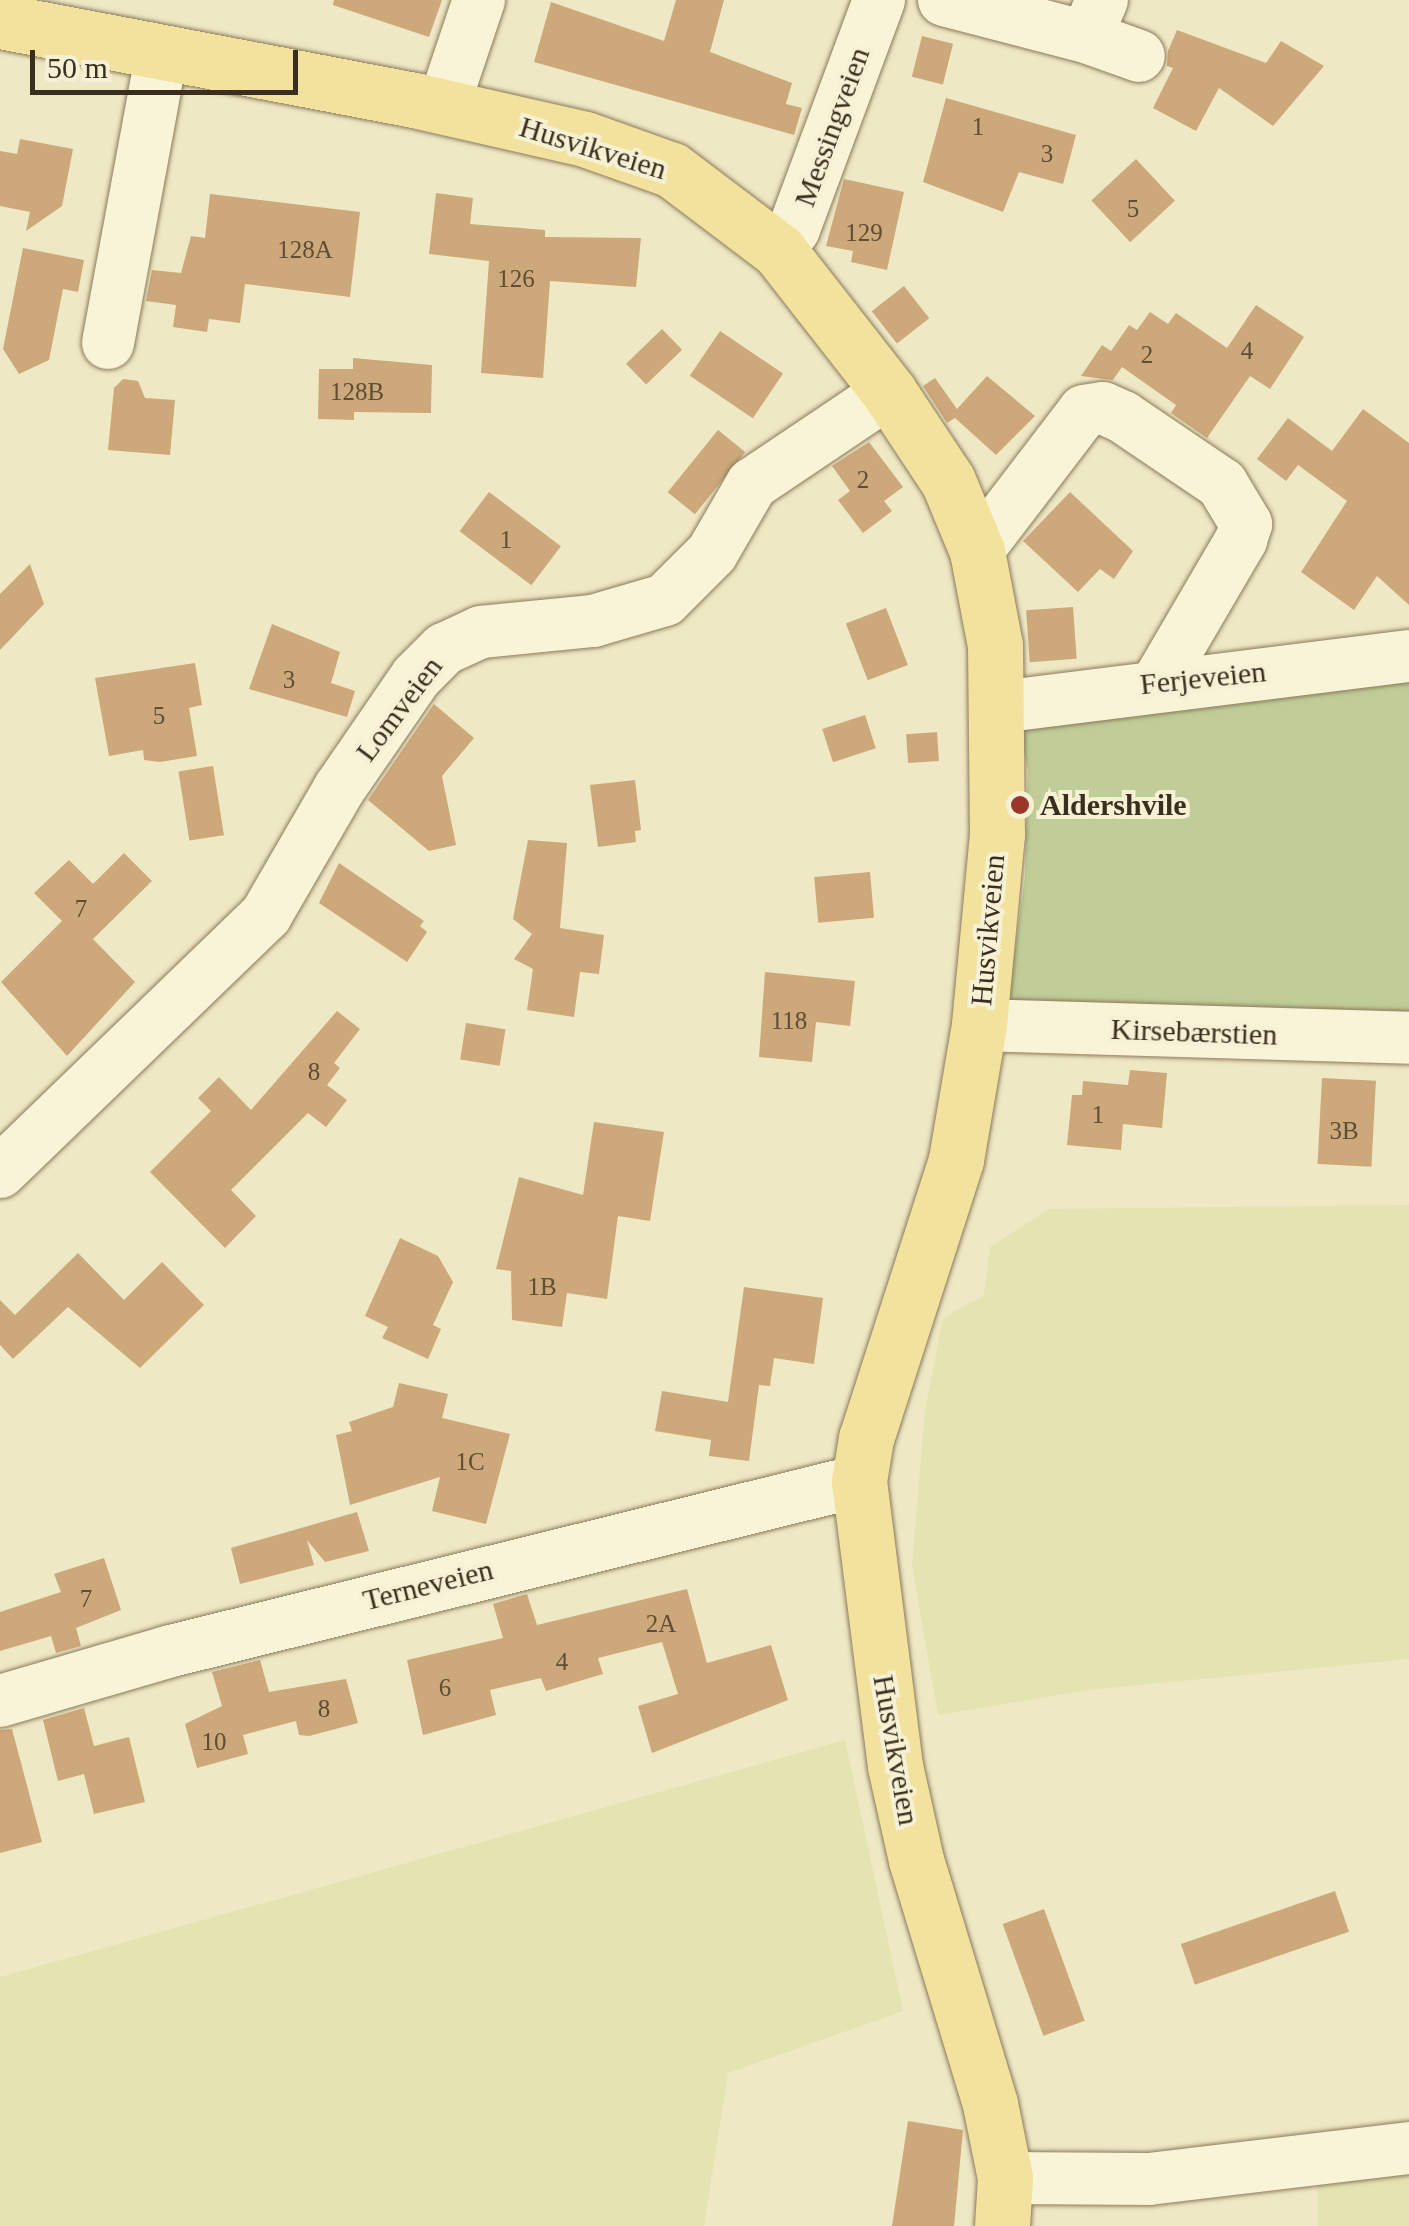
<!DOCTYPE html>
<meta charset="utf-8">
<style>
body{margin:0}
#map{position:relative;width:1409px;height:2226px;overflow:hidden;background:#efe8c5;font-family:"Times New Roman",serif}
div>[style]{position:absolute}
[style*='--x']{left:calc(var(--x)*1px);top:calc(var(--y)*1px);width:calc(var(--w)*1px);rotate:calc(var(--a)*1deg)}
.farmland>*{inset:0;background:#e4e3b2;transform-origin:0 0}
.green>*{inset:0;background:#c0cd98}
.building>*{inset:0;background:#cda87b;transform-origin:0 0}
.roads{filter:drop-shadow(0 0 2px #8a7a5b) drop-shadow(0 0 2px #8a7a5b)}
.minor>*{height:52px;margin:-26px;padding:0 26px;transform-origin:26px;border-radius:26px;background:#f9f4d8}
.major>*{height:55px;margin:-27.5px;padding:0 27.5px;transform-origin:27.5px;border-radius:27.5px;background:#f2e29d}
.dots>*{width:28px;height:28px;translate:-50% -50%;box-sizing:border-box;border:5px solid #f6f1d5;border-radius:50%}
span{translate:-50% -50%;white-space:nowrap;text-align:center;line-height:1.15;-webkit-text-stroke:8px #f6f1d5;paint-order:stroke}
.number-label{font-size:25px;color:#5f4d36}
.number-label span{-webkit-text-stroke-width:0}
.street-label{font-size:30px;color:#3a2f1f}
.poi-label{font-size:30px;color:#3a2f1f;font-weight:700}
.left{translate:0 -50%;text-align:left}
.scale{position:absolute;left:30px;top:50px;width:268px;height:45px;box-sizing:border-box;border:5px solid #3a2f1f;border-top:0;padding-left:12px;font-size:30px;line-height:35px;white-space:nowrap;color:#3a2f1f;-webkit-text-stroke:8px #f6f1d5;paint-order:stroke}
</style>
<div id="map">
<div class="farmland">
<div style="clip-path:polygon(1409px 1205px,1409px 1659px,1088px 1690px,938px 1715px,912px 1565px,925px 1410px,943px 1318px,984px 1295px,990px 1247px,1049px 1209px)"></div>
<div style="clip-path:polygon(845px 1740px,903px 2011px,728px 2073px,704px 2226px,0 2226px,0 1977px)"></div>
<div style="left:1409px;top:2169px;width:57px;height:92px;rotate:90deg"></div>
</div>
<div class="green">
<div style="clip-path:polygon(1409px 676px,1409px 1023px,1006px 1016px,1025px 876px,1028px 771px,1015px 708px)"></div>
</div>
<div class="building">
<div style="clip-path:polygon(334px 0,442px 0,429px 37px,333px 5px)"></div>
<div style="clip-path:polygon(676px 0,724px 0,710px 52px,792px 83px,786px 104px,802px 108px,794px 135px,534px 62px,551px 2px,664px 41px)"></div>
<div style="clip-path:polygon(1177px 30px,1266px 63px,1281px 41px,1324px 66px,1273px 126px,1219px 88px,1196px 131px,1153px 108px,1173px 68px,1167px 66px,1168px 51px)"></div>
<div style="left:922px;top:36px;width:32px;height:42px;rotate:14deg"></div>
<div style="clip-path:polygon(946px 98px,1076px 135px,1063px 184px,1019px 172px,1003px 212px,923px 182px)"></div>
<div style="clip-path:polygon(20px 139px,73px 149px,62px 206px,26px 231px,30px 212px,0 206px,0 151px,17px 154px)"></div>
<div style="left:1136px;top:159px;width:57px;height:61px;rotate:47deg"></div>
<div style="clip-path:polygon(844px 179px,904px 192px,887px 270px,851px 262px,853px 251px,826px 246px)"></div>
<div style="clip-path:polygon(436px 193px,473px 198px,470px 224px,545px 230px,545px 237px,641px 238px,636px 287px,550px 281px,543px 378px,481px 373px,489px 261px,429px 254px)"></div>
<div style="clip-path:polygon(210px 194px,360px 212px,350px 297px,245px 284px,240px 323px,209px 319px,207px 332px,173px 327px,176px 305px,146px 301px,152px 270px,181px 273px,191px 236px,205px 238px)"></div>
<div style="clip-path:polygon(23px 248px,84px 260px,78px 292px,63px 289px,49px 360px,19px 374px,3px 349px)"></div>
<div style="left:904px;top:286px;width:41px;height:41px;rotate:52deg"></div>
<div style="clip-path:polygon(1256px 305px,1304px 337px,1270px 389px,1250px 376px,1207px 438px,1171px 413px,1176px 405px,1122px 367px,1113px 380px,1081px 376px,1102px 345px,1111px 351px,1129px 325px,1137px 330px,1150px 312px,1168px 324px,1176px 313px,1227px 348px)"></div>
<div style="left:662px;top:329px;width:29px;height:50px;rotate:46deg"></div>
<div style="left:720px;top:331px;width:76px;height:54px;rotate:34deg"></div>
<div style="clip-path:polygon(353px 358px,432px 365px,431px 413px,354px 412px,354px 420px,318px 419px,319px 369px,353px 369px)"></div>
<div style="clip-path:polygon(987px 376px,1035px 416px,996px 455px,955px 418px,947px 423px,923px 386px,935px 378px,957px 409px)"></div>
<div style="clip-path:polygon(123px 379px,138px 381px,145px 398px,175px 400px,170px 455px,108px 450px,114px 388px)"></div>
<div style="clip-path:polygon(1363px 409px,1409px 443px,1409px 605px,1377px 576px,1354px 610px,1301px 572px,1347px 501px,1298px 465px,1286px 481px,1257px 459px,1288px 418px,1332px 451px)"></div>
<div style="left:718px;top:430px;width:35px;height:80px;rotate:39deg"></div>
<div style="clip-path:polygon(869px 442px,903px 487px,884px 501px,892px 511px,863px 533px,838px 500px,850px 491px,832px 466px)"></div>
<div style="left:489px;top:492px;width:90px;height:49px;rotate:37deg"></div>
<div style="clip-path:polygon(1070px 492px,1133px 551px,1114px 579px,1100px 569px,1078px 592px,1023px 541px)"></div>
<div style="clip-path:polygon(30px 564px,44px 604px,0 650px,0 594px)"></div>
<div style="left:1073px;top:607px;width:52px;height:47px;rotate:86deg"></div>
<div style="left:886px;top:608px;width:61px;height:43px;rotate:69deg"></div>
<div style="clip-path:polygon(272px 624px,340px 652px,331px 683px,355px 691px,347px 717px,249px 689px)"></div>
<div style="clip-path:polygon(195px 663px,202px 705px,189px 708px,197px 756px,160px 762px,144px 760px,143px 750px,109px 756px,95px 678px)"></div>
<div style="clip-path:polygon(434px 704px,474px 738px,442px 776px,456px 845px,429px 851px,368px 800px)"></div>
<div style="left:865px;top:715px;width:35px;height:45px;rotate:72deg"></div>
<div style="left:937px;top:732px;width:29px;height:31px;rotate:86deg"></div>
<div style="left:213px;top:766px;width:70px;height:35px;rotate:81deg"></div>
<div style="clip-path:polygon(635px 780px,641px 830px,635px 831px,636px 842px,598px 847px,590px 785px)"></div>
<div style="clip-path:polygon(528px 840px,567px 843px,560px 928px,604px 935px,599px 974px,580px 972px,574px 1017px,527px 1010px,533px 969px,514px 959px,532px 934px,513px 919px)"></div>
<div style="clip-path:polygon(124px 853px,152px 881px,93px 939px,135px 982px,67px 1056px,1px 982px,62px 921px,34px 893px,69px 860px,93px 884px)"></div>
<div style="clip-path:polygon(339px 863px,424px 921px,420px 926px,427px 932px,407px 962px,319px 903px)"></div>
<div style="left:870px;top:872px;width:46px;height:56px;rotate:85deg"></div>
<div style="clip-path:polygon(765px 972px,855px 981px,850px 1026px,816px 1022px,812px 1062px,759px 1057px)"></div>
<div style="clip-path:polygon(337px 1011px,360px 1029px,334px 1063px,340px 1068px,327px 1085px,347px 1100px,326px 1127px,308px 1113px,231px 1190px,256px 1216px,225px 1248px,150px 1172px,211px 1111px,198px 1098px,219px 1077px,251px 1110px)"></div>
<div style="left:466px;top:1023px;width:40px;height:37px;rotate:9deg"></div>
<div style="clip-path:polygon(1130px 1070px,1167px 1073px,1162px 1128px,1123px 1124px,1121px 1150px,1067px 1145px,1072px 1095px,1082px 1095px,1083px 1081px,1128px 1085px)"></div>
<div style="left:1322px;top:1078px;width:54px;height:86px;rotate:3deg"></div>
<div style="clip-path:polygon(594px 1122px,664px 1132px,650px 1221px,618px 1216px,607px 1299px,567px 1293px,562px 1327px,512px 1320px,511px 1271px,496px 1269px,519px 1177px,583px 1195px)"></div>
<div style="clip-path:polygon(400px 1238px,438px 1256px,453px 1282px,433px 1325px,441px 1329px,428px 1359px,382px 1338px,388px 1327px,365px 1316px)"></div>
<div style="clip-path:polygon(78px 1253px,124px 1300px,162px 1262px,204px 1305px,140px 1368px,68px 1307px,13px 1359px,0 1345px,0 1300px,15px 1315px)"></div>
<div style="clip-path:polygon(744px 1287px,823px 1298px,814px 1364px,774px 1358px,770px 1386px,759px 1385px,749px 1461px,709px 1456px,711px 1440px,655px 1431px,662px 1391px,728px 1402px)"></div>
<div style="clip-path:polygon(399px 1383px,448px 1394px,442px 1418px,510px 1434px,486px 1524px,432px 1511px,440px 1477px,350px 1505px,336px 1435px,352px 1431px,349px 1422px,393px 1407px)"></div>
<div style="clip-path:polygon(357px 1512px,369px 1551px,325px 1562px,307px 1540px,314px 1565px,240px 1584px,231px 1548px)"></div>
<div style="clip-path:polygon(104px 1558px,121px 1610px,76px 1628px,81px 1646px,56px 1653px,51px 1636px,0 1651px,0 1612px,61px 1592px,54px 1574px)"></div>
<div style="clip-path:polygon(687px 1589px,707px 1663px,771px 1645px,788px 1700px,652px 1753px,638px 1706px,678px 1694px,662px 1642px,598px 1658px,603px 1674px,546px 1691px,541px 1678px,490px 1690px,496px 1715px,423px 1735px,407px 1660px,503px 1638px,493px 1604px,527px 1594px,537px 1625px)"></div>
<div style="clip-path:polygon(260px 1660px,269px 1692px,346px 1679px,358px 1723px,309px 1736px,299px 1735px,296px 1721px,243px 1735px,248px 1754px,197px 1768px,185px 1724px,222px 1706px,212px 1672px)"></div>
<div style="clip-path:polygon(84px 1708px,94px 1746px,129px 1737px,145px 1802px,94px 1814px,84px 1774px,58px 1781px,43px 1720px)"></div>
<div style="clip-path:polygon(12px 1729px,42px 1842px,0 1853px,0 1730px)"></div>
<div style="left:1335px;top:1891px;width:43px;height:163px;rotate:71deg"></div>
<div style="left:1044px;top:1909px;width:119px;height:44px;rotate:70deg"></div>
<div style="clip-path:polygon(908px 2121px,963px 2130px,954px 2226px,892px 2226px)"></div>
</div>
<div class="roads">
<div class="minor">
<div style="--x:944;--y:0;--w:147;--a:14.6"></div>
<div style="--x:1086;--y:37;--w:40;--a:-66.6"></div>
<div style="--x:1086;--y:37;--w:56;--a:19.7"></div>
<div style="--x:443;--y:107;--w:113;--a:-71.4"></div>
<div style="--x:779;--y:251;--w:27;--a:-56"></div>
<div style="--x:794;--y:229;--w:244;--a:-69.6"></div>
<div style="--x:108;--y:343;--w:295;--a:-79.5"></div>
<div style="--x:977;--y:551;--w:176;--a:-52.6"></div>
<div style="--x:1084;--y:411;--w:19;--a:-9"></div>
<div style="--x:1103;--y:408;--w:22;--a:24"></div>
<div style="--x:1123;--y:417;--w:120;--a:34.1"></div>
<div style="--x:1222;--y:484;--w:47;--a:59"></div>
<div style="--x:1246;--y:524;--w:17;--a:107"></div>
<div style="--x:1241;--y:540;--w:164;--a:120.3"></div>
<div style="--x:999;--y:707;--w:413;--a:-7.1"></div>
<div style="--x:979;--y:1025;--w:430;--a:1.7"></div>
<div style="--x:0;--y:1172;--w:370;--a:-44"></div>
<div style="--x:266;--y:915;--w:146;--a:-59.9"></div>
<div style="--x:339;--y:789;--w:136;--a:-55.5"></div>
<div style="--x:416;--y:677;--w:40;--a:-45"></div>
<div style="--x:444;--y:649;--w:41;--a:-24.7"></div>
<div style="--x:481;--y:632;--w:113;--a:-5.6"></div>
<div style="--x:593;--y:621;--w:75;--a:-16.3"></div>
<div style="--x:665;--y:600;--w:66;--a:-45"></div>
<div style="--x:712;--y:553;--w:80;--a:-59.9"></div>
<div style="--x:752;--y:484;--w:165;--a:-33.9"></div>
<div style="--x:0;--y:1701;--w:178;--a:-16.3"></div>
<div style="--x:171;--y:1651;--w:709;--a:-13.88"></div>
<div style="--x:1005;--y:2178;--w:144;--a:0.4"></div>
<div style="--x:1149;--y:2179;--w:262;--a:-6.8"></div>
</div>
<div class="major">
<div style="--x:0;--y:21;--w:426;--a:10.8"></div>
<div style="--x:418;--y:101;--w:171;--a:12.8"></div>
<div style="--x:585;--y:139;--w:92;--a:19.6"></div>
<div style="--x:672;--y:170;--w:134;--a:37.1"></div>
<div style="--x:779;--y:251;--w:179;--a:52"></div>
<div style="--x:889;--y:392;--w:107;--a:56.5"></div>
<div style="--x:948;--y:481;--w:76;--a:67.5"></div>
<div style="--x:977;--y:551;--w:96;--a:79.2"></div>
<div style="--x:995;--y:645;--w:189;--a:89.4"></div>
<div style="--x:997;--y:834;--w:192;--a:95.4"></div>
<div style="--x:979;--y:1025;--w:137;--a:99.7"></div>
<div style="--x:956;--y:1160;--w:292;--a:107.9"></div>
<div style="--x:866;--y:1438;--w:44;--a:99.2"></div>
<div style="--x:859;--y:1481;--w:287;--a:82.8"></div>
<div style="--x:895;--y:1766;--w:96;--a:77.4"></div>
<div style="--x:916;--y:1860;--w:255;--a:73.1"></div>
<div style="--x:990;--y:2104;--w:76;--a:78.5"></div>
<div style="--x:1005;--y:2178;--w:48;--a:93.6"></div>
</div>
</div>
<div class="dots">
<div style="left:1020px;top:805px;background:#99382a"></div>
</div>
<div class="number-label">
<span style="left:978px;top:127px">1</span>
<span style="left:1047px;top:154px">3</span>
<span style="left:1133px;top:209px">5</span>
<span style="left:864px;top:233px">129</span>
<span style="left:305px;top:250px">128A</span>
<span style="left:516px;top:279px">126</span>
<span style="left:1247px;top:351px">4</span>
<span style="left:1147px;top:355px">2</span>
<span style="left:357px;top:392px">128B</span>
<span style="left:863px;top:480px">2</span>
<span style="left:506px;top:540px">1</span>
<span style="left:289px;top:680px">3</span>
<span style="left:159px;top:716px">5</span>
<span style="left:81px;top:909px">7</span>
<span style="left:789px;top:1021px">118</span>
<span style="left:314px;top:1072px">8</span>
<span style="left:1098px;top:1115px">1</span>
<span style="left:1344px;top:1131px">3B</span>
<span style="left:542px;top:1287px">1B</span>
<span style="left:470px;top:1462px">1C</span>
<span style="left:86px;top:1599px">7</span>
<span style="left:661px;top:1624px">2A</span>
<span style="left:562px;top:1662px">4</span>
<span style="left:445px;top:1688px">6</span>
<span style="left:324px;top:1709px">8</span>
<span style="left:214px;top:1742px">10</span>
</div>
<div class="street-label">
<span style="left:832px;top:127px;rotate:-70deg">Messingveien</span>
<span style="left:593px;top:148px;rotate:17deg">Husvikveien</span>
<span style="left:1203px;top:678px;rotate:-6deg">Ferjeveien</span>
<span style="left:399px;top:709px;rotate:-53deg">Lomveien</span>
<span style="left:988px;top:930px;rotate:-85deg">Husvikveien</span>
<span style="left:1194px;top:1032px;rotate:2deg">Kirsebærstien</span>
<span style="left:428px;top:1585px;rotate:-14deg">Terneveien</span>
<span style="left:896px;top:1750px;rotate:80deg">Husvikveien</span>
</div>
<div class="poi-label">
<span class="left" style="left:1040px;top:805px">Aldershvile</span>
</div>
<div class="scale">50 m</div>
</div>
